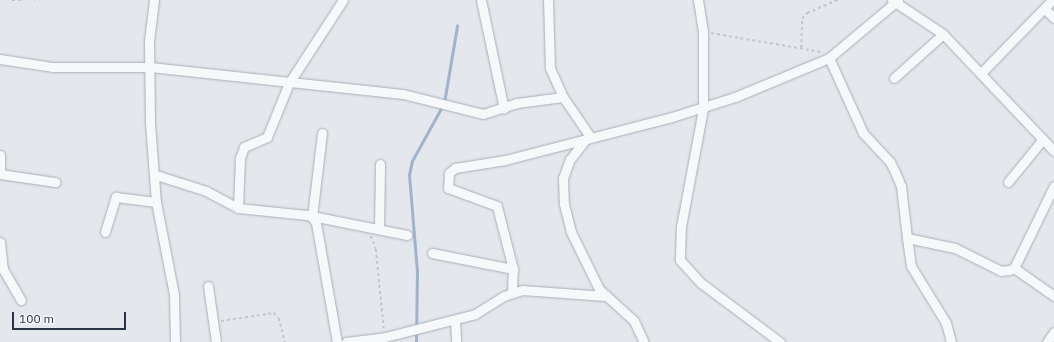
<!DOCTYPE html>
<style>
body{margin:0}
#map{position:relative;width:1054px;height:342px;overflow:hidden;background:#e4e7ec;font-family:"IBM Plex Sans",sans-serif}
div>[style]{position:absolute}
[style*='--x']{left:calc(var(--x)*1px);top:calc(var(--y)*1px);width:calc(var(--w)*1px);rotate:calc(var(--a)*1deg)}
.stream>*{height:2.5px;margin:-1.25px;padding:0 1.25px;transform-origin:1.25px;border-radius:1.25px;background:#9fb4cc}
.path>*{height:1.5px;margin-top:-0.75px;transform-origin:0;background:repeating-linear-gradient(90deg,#c2c5cb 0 3px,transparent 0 6px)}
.roads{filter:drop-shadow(0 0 1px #a9aeb7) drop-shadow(0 0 1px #a9aeb7)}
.minor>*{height:9px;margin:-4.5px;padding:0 4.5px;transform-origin:4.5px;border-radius:4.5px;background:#f7f8fa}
span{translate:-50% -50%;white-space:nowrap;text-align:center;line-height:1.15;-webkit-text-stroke:4px #f4f6f9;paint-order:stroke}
.scale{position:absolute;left:12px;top:312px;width:114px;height:18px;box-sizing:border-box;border:2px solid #2b3445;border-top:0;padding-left:5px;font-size:12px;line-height:14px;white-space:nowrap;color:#2b3445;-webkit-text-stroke:3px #f4f6f9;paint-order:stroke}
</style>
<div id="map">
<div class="stream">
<div style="--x:416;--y:342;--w:70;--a:-89.2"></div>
<div style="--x:417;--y:272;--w:97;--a:-94.7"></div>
<div style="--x:409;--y:175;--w:14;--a:-78"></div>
<div style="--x:412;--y:161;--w:66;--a:-61.1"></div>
<div style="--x:444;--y:103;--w:78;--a:-80.4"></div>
</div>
<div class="path">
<div style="--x:12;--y:0;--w:11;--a:0"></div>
<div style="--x:34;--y:0;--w:1;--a:0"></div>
<div style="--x:711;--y:33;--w:112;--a:9.8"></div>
<div style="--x:801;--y:48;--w:29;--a:-88"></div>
<div style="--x:802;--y:19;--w:8;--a:-50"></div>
<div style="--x:807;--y:13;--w:34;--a:-23"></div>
<div style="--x:371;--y:236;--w:14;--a:69"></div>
<div style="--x:376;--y:249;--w:80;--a:84.3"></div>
<div style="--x:221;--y:321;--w:54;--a:-8.6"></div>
<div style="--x:274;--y:313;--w:7;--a:45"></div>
<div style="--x:279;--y:318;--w:25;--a:76"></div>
</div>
<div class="roads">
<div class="minor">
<div style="--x:154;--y:0;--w:41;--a:97"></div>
<div style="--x:149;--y:41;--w:82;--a:89.3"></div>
<div style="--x:150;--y:123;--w:79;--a:85.7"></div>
<div style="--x:156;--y:202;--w:95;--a:79"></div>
<div style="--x:174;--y:295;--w:47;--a:88.8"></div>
<div style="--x:481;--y:0;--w:111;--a:78.1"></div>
<div style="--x:548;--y:0;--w:68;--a:88.3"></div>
<div style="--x:550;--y:68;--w:32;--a:66"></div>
<div style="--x:563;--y:97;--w:46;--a:55.6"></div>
<div style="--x:589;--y:135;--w:31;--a:128"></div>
<div style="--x:570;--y:159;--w:20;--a:110"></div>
<div style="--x:563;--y:178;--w:26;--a:88"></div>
<div style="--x:564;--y:204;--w:29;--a:76"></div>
<div style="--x:571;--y:232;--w:64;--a:63.8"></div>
<div style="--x:599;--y:289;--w:47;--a:42.4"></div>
<div style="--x:634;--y:321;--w:23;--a:65"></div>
<div style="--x:698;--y:0;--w:32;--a:81"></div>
<div style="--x:703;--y:32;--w:77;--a:90"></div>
<div style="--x:703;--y:109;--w:119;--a:100.6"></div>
<div style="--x:681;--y:226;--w:34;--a:92"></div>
<div style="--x:680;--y:260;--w:31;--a:48"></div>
<div style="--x:701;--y:283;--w:99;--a:36.8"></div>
<div style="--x:892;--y:0;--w:61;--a:33.7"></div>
<div style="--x:943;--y:34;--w:161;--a:46.5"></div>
<div style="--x:1045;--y:9;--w:13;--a:45"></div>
<div style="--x:829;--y:58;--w:82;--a:65.6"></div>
<div style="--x:863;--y:133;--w:40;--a:47"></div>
<div style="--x:890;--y:162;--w:11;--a:63"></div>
<div style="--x:895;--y:172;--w:15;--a:67"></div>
<div style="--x:901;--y:186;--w:52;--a:83.4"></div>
<div style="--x:907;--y:238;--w:49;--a:11.8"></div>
<div style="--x:955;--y:248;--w:51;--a:26.6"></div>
<div style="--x:1001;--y:271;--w:8;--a:-7"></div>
<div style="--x:1009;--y:270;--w:5;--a:-22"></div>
<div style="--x:1014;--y:268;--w:91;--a:-64"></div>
<div style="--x:0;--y:59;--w:54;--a:8.6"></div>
<div style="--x:53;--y:67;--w:97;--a:0"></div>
<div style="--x:150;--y:67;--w:254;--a:6.1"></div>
<div style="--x:403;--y:94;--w:82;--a:14"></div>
<div style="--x:483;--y:114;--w:36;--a:-18"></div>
<div style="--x:517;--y:103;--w:46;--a:-7.4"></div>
<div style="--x:982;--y:72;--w:100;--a:-45.8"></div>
<div style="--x:894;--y:78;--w:66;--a:-41.9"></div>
<div style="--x:322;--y:133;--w:85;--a:96.8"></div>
<div style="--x:312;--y:217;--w:7;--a:56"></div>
<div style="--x:316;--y:223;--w:121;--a:80"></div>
<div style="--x:0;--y:155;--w:15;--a:90"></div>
<div style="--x:0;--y:174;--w:56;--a:8.3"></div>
<div style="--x:156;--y:175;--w:52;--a:17.7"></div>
<div style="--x:206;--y:191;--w:36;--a:28"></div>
<div style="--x:238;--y:208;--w:69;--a:5.8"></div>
<div style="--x:307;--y:215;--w:102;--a:11.3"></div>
<div style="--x:1008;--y:182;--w:55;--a:-50.9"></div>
<div style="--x:238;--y:208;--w:50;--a:-87.7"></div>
<div style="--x:240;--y:158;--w:12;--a:-70"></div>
<div style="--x:244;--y:147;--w:25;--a:-23"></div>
<div style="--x:267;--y:137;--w:58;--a:-67.8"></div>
<div style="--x:289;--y:83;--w:99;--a:-57"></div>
<div style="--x:379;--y:229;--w:65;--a:-89.1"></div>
<div style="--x:105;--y:232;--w:37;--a:-73"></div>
<div style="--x:116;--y:197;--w:40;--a:7.1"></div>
<div style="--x:907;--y:238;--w:28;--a:82"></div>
<div style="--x:911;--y:266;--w:67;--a:58.4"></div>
<div style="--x:946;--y:323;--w:20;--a:75"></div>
<div style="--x:0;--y:242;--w:27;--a:84"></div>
<div style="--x:3;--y:269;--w:36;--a:60"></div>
<div style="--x:432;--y:253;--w:83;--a:11.2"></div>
<div style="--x:1014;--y:268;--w:49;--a:35"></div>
<div style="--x:208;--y:286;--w:57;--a:81.9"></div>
<div style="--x:512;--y:293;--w:24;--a:-88"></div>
<div style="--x:513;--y:269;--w:65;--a:-104.3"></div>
<div style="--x:497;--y:206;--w:52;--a:-159.8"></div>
<div style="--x:448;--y:188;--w:15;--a:-86"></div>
<div style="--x:449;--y:173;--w:8;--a:-40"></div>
<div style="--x:455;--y:168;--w:51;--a:-9.1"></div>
<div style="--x:505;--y:160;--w:172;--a:-14.4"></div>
<div style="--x:672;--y:117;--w:66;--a:-17.6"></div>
<div style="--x:735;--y:97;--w:102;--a:-22.5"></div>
<div style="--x:829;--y:58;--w:90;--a:-40"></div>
<div style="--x:455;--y:320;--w:22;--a:87"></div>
<div style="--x:346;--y:342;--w:39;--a:-7"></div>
<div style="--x:385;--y:337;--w:93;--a:-14.3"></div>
<div style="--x:475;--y:314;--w:34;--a:-32"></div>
<div style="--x:504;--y:296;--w:20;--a:-18"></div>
<div style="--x:523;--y:290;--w:81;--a:4.2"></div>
<div style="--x:1047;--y:342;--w:12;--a:-55"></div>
</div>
</div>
<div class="scale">100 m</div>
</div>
